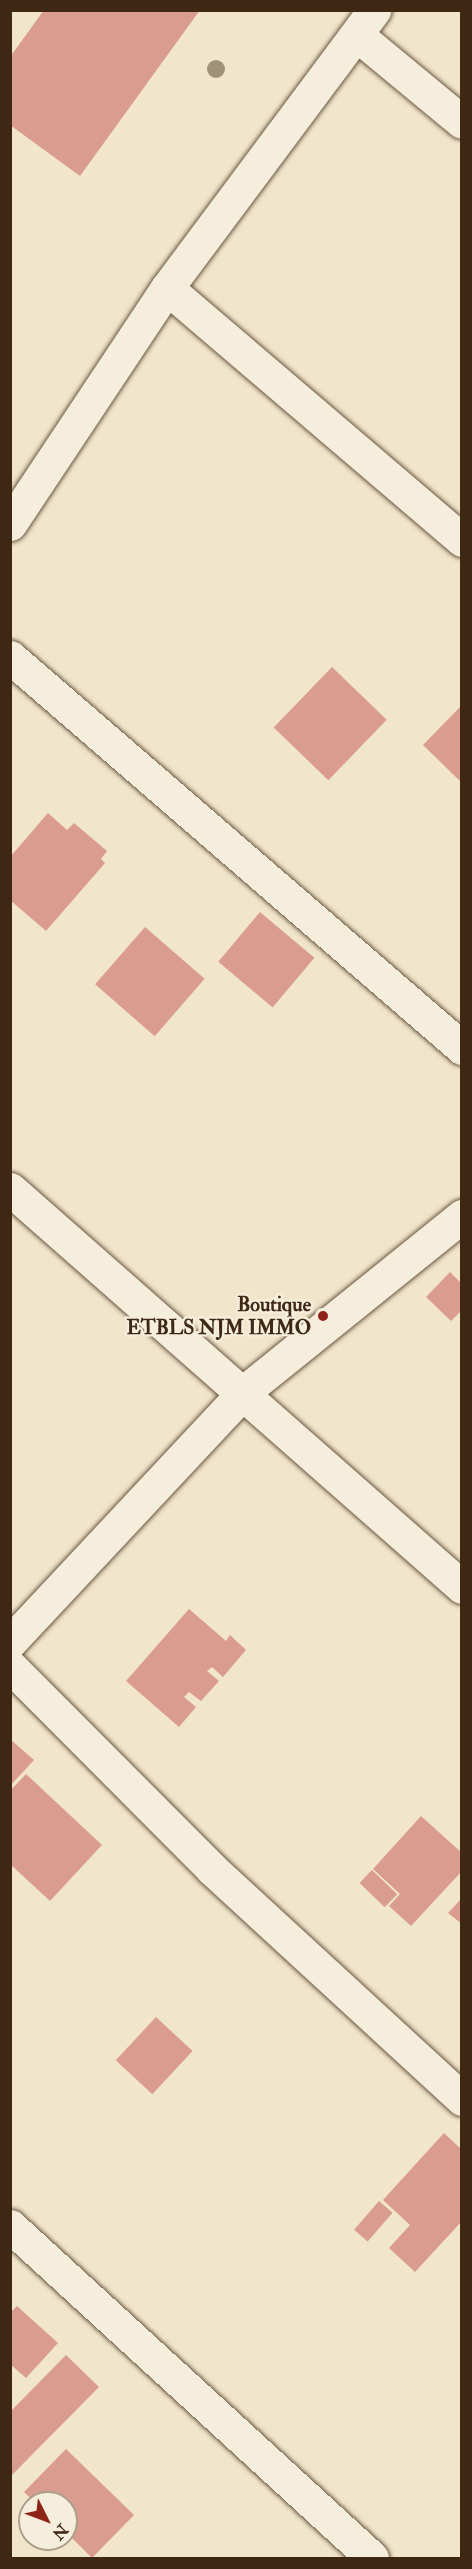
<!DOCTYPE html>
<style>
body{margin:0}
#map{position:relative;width:472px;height:2569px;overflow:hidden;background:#f1e5cb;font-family:"IM FELL Double Pica",serif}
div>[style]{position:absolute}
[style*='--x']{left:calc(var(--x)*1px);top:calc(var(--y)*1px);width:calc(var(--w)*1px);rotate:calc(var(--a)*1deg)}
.building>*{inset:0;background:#db9c90;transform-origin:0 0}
.roads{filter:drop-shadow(0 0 2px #6b5741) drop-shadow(0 0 2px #6b5741)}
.minor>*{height:33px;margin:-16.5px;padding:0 16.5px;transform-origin:16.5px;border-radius:16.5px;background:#f6eedd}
.trees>*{width:18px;height:18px;margin:-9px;border-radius:50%;background:#9f9278}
.dots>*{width:16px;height:16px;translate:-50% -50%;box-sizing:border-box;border:3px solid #f6eedd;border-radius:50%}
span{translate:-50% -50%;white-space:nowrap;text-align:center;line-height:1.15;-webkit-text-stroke:4.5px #f6eedd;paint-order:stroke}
.poi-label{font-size:20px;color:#3e2813;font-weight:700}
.right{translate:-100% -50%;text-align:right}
.frame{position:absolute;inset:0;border:12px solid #3e2813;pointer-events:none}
.north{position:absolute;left:18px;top:2491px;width:60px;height:60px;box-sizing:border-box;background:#f6eedd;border:2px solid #ac9f8c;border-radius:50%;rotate:132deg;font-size:16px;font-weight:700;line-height:24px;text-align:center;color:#3e2813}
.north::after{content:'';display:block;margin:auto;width:21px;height:27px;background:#8f2418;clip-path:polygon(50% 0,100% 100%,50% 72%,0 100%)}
</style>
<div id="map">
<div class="building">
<div style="clip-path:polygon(44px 10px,200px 10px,80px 176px,10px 125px,10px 57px)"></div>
<div style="left:332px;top:667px;width:76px;height:84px;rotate:44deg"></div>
<div style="clip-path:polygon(462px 705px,462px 783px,423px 745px)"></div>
<div style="clip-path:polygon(48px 813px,67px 830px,74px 823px,107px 851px,101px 859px,105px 863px,46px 931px,10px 900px,10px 857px)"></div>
<div style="left:260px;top:912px;width:71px;height:65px;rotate:40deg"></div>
<div style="left:145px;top:927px;width:79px;height:76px;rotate:41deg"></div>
<div style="clip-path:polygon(450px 1272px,462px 1284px,462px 1310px,451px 1321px,426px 1297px)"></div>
<div style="clip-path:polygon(189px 1609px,226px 1641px,230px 1635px,246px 1650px,223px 1677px,212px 1667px,207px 1671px,219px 1681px,201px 1701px,189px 1692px,184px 1697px,196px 1707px,179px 1727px,126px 1681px)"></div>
<div style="clip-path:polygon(10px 1739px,34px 1760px,10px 1786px)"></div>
<div style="clip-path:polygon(26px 1774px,102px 1845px,50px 1901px,10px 1864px,10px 1791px)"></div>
<div style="clip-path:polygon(421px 1816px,462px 1853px,462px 1871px,411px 1926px,389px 1906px,400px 1894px,373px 1869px)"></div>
<div style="left:372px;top:1870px;width:35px;height:18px;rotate:44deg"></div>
<div style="clip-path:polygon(462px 1898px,462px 1924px,448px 1913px)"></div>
<div style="left:156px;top:2017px;width:50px;height:59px;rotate:43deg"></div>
<div style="clip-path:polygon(444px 2133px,462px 2150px,462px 2221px,415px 2272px,389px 2248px,410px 2225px,383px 2200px)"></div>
<div style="left:379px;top:2201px;width:18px;height:38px;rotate:41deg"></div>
<div style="clip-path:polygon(17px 2306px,58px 2343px,26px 2378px,10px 2364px,10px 2313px)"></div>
<div style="clip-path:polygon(66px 2355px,99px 2387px,10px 2477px,10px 2412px)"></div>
<div style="clip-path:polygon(66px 2449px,134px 2515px,92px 2558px,66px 2532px,66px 2503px,36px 2503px,24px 2492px)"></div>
</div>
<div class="roads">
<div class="minor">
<div style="--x:357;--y:35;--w:136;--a:39.6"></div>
<div style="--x:167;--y:288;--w:388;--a:40.5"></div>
<div style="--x:10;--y:524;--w:283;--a:-56.4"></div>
<div style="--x:167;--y:288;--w:347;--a:-53.3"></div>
<div style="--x:10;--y:657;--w:598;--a:40.86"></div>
<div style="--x:10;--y:1189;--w:602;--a:41.36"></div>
<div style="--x:10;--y:1642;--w:344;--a:-46.9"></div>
<div style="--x:245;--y:1391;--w:279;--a:-38.9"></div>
<div style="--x:10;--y:1666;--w:286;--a:45.1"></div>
<div style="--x:212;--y:1869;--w:340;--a:42.6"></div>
<div style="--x:10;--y:2226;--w:491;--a:42.5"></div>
</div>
</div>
<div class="trees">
<div style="left:216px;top:69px"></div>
</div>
<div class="dots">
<div style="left:323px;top:1316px;background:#8f2418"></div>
</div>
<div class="poi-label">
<span class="right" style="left:311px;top:1316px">Boutique<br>ETBLS NJM IMMO</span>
</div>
<div class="frame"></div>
<div class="north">N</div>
</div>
